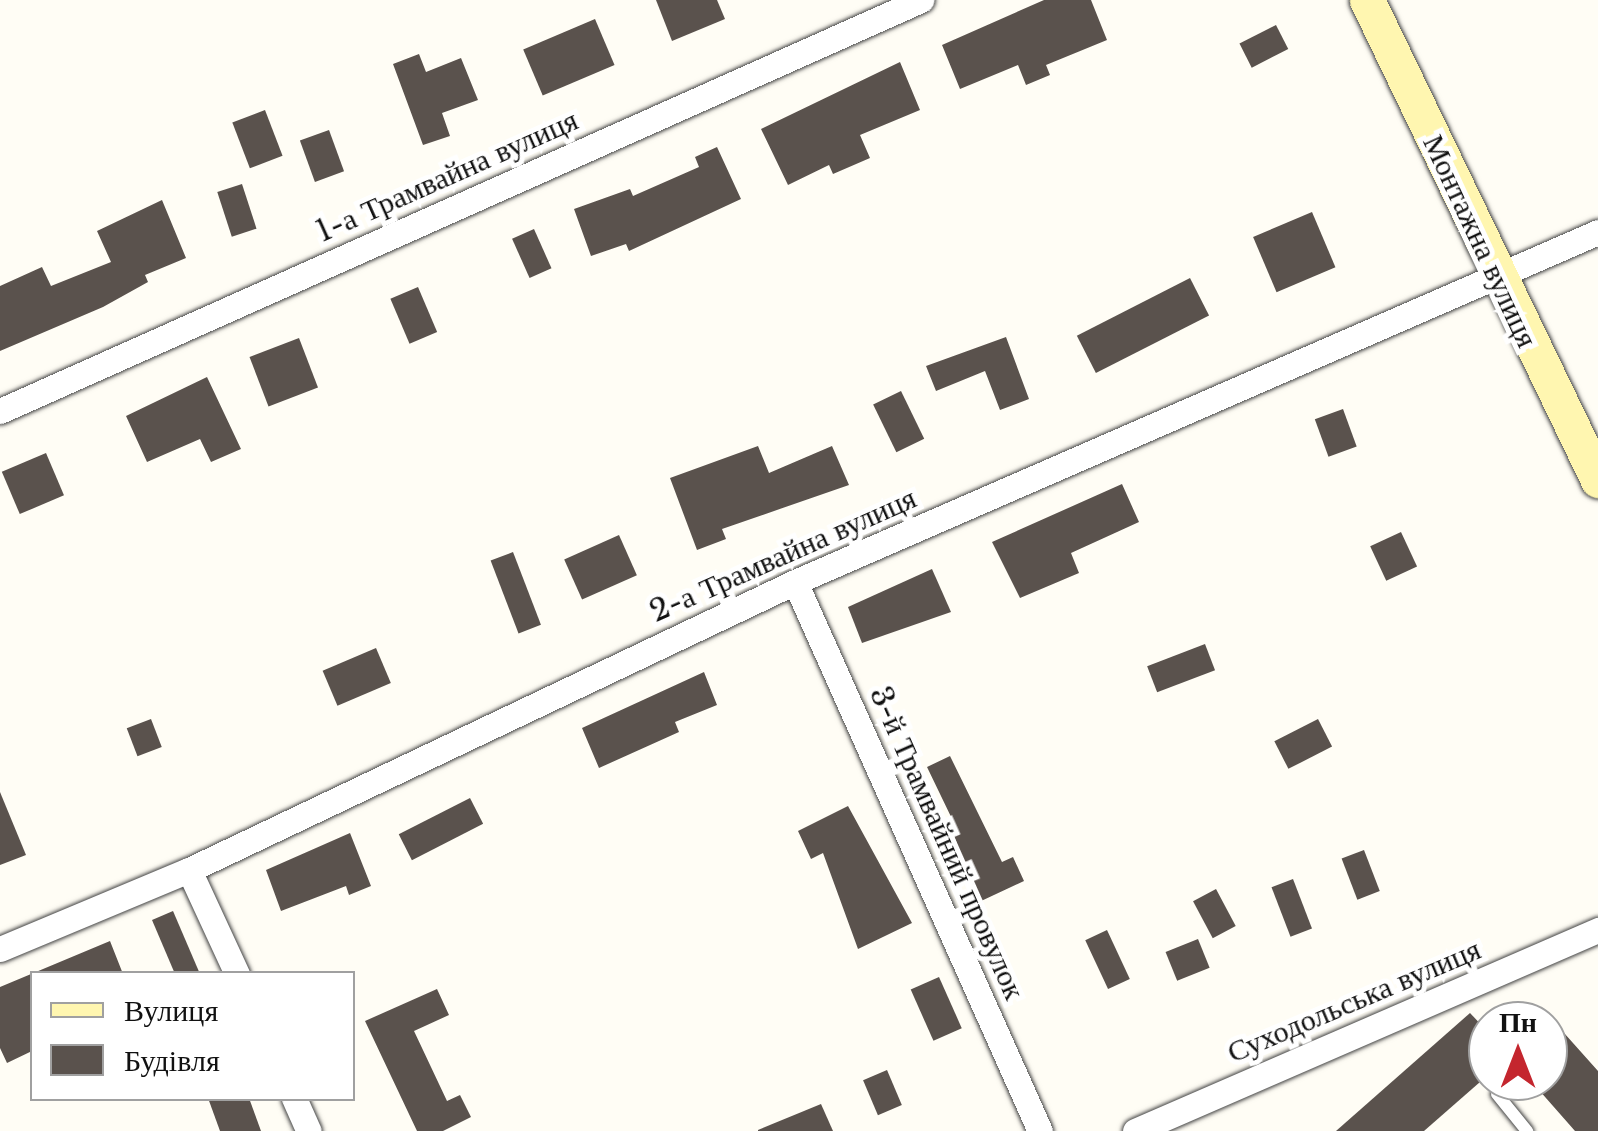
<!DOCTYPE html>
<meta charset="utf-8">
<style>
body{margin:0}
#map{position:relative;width:1598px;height:1131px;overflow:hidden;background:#fffdf5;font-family:"Libre Baskerville",serif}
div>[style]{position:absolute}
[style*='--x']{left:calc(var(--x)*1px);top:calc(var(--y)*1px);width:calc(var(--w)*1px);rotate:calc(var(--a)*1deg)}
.building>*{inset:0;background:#5a524d;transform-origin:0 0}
.roads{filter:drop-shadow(0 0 2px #444) drop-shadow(0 0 2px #444)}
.lane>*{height:12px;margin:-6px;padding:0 6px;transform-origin:6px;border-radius:6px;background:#fff}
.street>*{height:25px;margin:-12.5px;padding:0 12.5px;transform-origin:12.5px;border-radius:12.5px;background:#fff}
.secondary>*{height:35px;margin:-17.5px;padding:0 17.5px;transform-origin:17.5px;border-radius:17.5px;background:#fff6b0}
span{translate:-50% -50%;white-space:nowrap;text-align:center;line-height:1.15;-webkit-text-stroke:10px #fff;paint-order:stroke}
.street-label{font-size:30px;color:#111}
.legend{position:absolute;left:30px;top:971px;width:325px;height:130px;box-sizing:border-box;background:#fff;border:2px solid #a0a0a0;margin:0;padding:12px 18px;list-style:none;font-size:30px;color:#111}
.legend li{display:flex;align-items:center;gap:20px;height:50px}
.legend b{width:50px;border:2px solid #a0a0a0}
.north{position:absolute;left:1468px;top:1001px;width:100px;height:100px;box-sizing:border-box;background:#fff;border:2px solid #a0a0a0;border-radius:50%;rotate:0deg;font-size:28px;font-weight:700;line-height:40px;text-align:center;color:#111}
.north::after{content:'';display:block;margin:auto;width:35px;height:45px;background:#c4262e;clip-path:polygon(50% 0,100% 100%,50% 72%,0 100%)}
</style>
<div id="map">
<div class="building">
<div style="clip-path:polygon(656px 0,717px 0,725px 19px,672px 41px)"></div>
<div style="clip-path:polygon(1044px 0,1091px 0,1107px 40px,1046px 65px,1050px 75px,1026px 85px,1018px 65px,960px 89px,942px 45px)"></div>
<div style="left:595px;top:19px;width:50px;height:78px;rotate:67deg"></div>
<div style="left:1276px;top:25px;width:27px;height:41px;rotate:63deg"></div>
<div style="clip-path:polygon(419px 54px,426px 72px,461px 58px,478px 100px,442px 113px,450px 136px,423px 145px,393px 64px)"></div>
<div style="clip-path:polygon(900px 62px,920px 110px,860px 135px,870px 158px,833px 174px,829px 165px,788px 185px,761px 129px)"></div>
<div style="left:265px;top:110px;width:49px;height:35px;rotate:69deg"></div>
<div style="left:329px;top:130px;width:44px;height:31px;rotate:70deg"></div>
<div style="clip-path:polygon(717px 147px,741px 199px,629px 251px,626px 244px,591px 256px,574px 209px,630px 189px,633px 196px,699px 167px,695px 157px)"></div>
<div style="left:242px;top:184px;width:47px;height:26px;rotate:72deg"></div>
<div style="clip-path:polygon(162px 200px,186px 258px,145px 275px,148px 282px,103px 307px,0 351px,0 286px,42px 267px,51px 286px,111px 262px,97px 231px)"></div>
<div style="left:1312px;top:212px;width:60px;height:64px;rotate:67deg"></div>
<div style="left:534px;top:229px;width:43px;height:24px;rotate:66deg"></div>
<div style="left:1190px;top:278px;width:42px;height:127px;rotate:63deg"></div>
<div style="left:418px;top:287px;width:49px;height:30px;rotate:67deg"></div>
<div style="clip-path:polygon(1006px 337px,1029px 399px,1000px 410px,985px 371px,936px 391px,926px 366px)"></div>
<div style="left:299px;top:338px;width:53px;height:53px;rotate:69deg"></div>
<div style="clip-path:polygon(207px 377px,241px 449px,211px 462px,200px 439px,147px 462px,126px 416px)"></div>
<div style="left:901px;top:391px;width:53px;height:31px;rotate:64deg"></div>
<div style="left:1343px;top:409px;width:40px;height:30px;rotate:70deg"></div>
<div style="clip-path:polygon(758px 446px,769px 473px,832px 446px,849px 485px,722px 529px,726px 539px,697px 550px,670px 478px)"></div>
<div style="left:46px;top:453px;width:46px;height:48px;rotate:67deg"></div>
<div style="clip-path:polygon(1122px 484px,1139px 522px,1071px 553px,1079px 573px,1020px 598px,992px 542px)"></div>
<div style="left:1401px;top:532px;width:38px;height:34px;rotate:65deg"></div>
<div style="left:619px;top:535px;width:44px;height:60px;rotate:66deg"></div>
<div style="left:513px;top:552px;width:78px;height:24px;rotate:69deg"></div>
<div style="clip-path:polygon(932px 569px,951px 612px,862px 643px,848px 607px)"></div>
<div style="left:1205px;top:644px;width:28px;height:62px;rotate:69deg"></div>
<div style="left:376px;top:648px;width:38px;height:58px;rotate:67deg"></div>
<div style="clip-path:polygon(704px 672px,717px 705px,675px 722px,679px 732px,599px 768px,582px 728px)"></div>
<div style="left:151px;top:719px;width:30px;height:26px;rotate:69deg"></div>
<div style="left:1318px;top:719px;width:31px;height:49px;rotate:63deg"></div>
<div style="clip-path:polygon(950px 756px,1002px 862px,1013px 857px,1024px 881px,979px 902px,950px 825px,954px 823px,927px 767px)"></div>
<div style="clip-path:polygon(0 792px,26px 855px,0 865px)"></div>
<div style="left:470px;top:798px;width:29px;height:80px;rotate:63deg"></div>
<div style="clip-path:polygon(848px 806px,912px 923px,858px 949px,823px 853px,811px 859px,798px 831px)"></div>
<div style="clip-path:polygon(350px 833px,371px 886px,349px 895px,346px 886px,281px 911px,266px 870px)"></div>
<div style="left:1364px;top:850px;width:44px;height:24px;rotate:69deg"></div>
<div style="left:1293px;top:879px;width:53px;height:23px;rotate:69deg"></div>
<div style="left:1216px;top:889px;width:42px;height:26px;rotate:62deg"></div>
<div style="clip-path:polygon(173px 911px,200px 974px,175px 974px,152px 920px)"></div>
<div style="left:1107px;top:930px;width:54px;height:24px;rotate:65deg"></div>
<div style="left:1198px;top:939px;width:31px;height:35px;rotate:68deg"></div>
<div style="clip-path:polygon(110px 941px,123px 974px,32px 974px,32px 1051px,7px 1063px,0 1048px,0 987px)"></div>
<div style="left:939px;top:977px;width:56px;height:31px;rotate:66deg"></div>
<div style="clip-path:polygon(437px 989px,449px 1015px,414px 1031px,447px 1101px,460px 1095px,471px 1117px,443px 1131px,417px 1131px,365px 1021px)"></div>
<div style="clip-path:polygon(1470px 1013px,1488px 1032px,1488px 1075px,1424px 1131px,1336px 1131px)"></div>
<div style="clip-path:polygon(1548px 1015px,1598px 1071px,1598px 1131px,1575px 1131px,1531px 1081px,1548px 1081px)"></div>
<div style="left:887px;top:1070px;width:38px;height:26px;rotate:67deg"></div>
<div style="clip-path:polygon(208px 1098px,249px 1098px,261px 1131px,220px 1131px)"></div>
<div style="clip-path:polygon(821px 1104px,833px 1131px,758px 1131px,758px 1130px)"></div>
</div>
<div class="roads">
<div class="lane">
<div style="--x:1497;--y:1094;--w:48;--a:51"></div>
</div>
<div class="street">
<div style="--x:0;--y:411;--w:1009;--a:-24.05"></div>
<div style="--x:795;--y:582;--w:601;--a:65.95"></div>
<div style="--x:189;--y:870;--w:115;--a:65.2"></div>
<div style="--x:0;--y:949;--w:205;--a:-22.7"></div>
<div style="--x:189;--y:870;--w:671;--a:-25.42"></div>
<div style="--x:795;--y:582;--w:876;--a:-23.55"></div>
<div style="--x:294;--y:1098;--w:36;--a:66"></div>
<div style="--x:1135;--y:1131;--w:505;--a:-23.47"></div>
</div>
<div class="secondary">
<div style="--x:1367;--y:0;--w:533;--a:64.3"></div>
</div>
</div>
<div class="street-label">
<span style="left:447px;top:176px;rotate:-24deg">1-а Трамвайна вулиця</span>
<span style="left:1480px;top:241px;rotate:65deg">Монтажна вулиця</span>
<span style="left:783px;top:555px;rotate:-24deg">2-а Трамвайна вулиця</span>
<span style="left:947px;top:843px;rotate:66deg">3-й Трамвайний провулок</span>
<span style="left:1354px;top:1001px;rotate:-23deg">Суходольська вулиця</span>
</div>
<ul class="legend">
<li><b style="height:12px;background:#fff6b0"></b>Вулиця</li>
<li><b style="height:28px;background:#5a524d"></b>Будівля</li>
</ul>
<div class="north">Пн</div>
</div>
